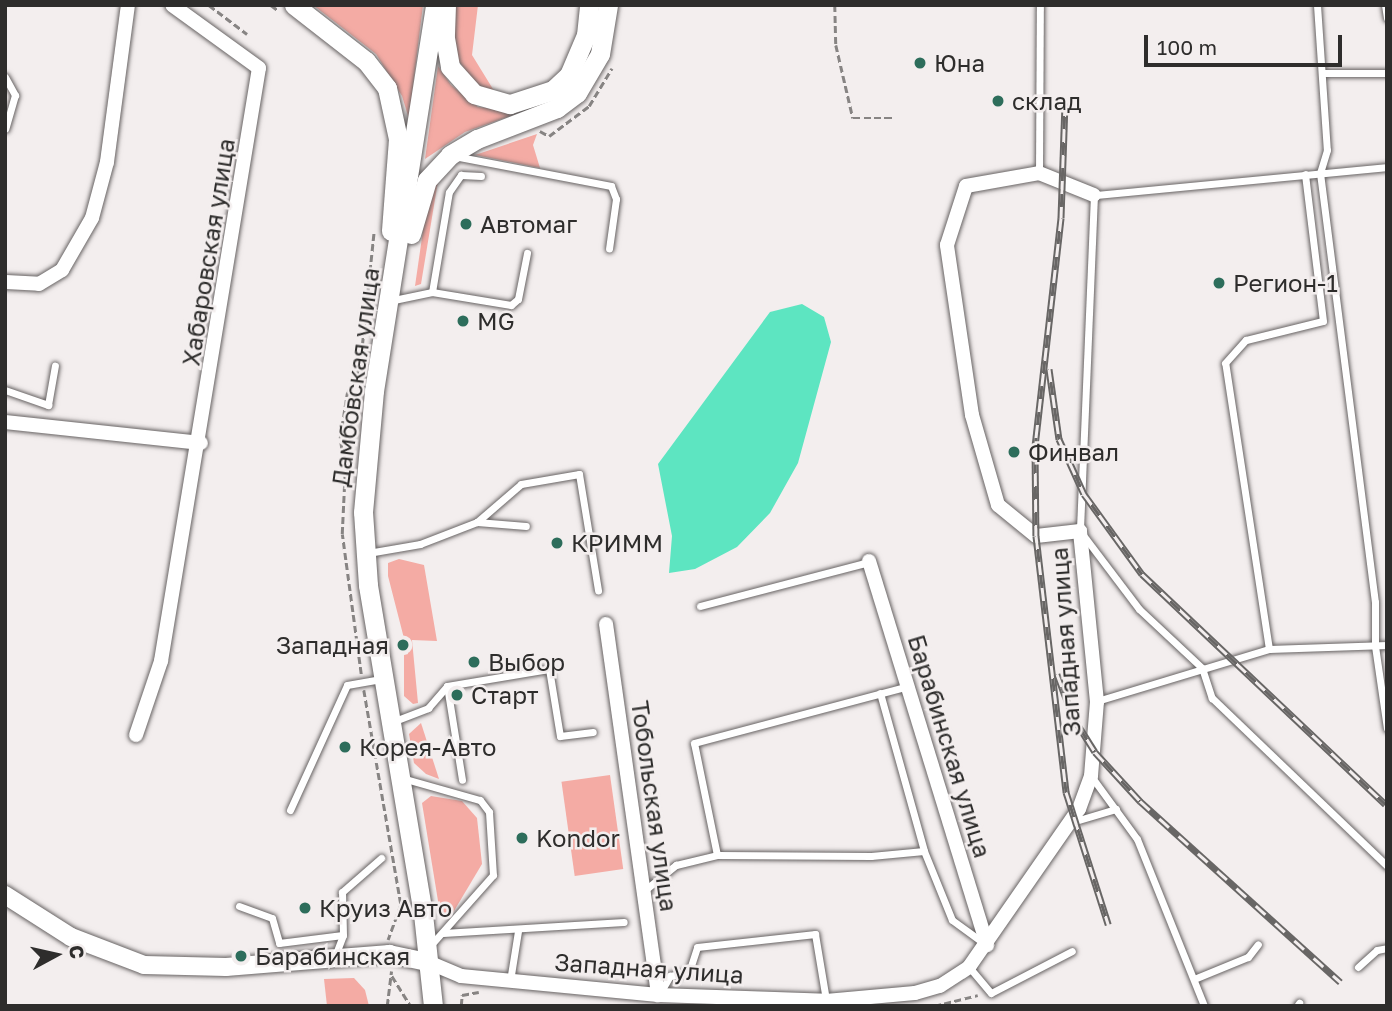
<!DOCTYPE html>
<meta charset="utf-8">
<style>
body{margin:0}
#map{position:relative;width:1392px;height:1011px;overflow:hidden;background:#f3eeee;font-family:"Golos Text",sans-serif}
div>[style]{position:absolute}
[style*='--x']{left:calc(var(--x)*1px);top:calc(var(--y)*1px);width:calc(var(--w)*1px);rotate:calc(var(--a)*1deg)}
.green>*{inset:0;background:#f4aba4;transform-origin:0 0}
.water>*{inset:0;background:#5de5c1}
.path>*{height:2.5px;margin-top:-1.25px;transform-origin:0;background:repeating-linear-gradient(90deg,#878483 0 7px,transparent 0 10.5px)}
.roads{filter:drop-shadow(0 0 2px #676363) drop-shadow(0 0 2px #676363)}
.service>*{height:7px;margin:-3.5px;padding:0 3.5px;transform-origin:3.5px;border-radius:3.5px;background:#fff}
.minor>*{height:14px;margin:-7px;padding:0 7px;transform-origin:7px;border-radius:7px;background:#fff}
.tertiary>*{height:18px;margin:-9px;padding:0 9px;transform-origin:9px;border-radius:9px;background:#fff}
.secondary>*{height:19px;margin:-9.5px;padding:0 9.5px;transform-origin:9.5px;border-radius:9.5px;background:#fff}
.rail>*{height:7px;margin-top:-3.5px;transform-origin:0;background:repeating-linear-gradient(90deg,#f3eeee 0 13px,#686665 0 26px);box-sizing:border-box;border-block:2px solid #686665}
.dots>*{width:19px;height:19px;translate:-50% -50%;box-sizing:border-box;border:4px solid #f3eeee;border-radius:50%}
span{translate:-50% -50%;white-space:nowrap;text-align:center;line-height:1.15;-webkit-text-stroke:5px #f3eeee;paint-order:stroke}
.poi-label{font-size:24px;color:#2e2d2c}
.left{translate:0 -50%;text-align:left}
.right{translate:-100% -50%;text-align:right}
.street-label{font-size:24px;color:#2e2d2c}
.frame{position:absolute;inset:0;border:7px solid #2e2d2c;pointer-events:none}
.north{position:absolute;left:21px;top:920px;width:70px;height:70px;-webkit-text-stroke:5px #f3eeee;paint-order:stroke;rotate:82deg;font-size:19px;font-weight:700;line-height:28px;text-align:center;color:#2e2d2c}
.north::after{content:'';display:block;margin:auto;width:24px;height:32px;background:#2e2d2c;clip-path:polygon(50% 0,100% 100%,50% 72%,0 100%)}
.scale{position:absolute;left:1144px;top:35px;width:198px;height:32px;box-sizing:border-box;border:4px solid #2e2d2c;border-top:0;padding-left:9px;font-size:21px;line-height:24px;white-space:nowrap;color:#2e2d2c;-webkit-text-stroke:5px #f3eeee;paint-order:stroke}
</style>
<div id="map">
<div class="green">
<div style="clip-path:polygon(313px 5px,423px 5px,409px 119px,402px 96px,376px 54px)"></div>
<div style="clip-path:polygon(453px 5px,478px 5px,472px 55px,496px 94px,478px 87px,455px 56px)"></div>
<div style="clip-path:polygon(438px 66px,451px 85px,478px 107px,521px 112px,465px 132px,425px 159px)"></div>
<div style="clip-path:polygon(537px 134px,533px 145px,540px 168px,475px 155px)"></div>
<div style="clip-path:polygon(438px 181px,421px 284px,415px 286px,428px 196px)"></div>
<div style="clip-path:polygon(399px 559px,424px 565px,437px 641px,412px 640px,418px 703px,413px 704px,404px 696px,404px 655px,408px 654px,388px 576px,388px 563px)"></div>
<div style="clip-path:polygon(421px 723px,439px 779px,426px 774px,414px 763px,409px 734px)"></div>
<div style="left:610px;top:775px;width:95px;height:49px;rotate:82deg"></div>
<div style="clip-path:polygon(431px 796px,462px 801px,477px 818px,482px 864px,451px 916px,440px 913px,422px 803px)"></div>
<div style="clip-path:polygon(354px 978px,365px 990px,369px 1006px,327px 1006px,324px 979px)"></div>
</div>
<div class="water">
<div style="clip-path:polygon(802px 304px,824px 317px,831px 342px,798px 463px,770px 513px,737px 547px,695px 569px,669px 573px,672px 536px,658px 464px,770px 312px)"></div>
</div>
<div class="path">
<div style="--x:209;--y:5;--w:48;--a:37.3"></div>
<div style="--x:271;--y:5;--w:10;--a:37"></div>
<div style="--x:835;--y:5;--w:40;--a:88.6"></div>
<div style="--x:836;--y:45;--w:75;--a:76.9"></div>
<div style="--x:853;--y:118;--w:40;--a:0"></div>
<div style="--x:540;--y:131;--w:10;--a:29"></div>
<div style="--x:549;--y:136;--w:50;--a:-36.9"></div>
<div style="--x:589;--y:106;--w:44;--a:-58.8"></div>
<div style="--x:361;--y:674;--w:141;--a:-97.7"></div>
<div style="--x:342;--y:534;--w:64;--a:-87.3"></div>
<div style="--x:345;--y:470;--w:32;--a:-99"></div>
<div style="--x:340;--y:438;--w:45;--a:-81"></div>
<div style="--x:347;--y:394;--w:31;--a:-65"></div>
<div style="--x:360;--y:366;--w:136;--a:-84.1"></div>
<div style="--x:364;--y:690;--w:218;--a:80.2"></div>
<div style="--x:401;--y:905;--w:37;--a:110"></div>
<div style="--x:392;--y:976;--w:36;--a:58"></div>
<div style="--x:387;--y:1006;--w:35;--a:-83"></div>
<div style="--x:461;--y:1006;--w:11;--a:-85"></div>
<div style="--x:462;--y:995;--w:17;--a:-10"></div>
<div style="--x:934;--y:1006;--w:45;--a:-14"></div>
</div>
<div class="roads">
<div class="service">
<div style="--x:1317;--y:5;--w:145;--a:86.1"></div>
<div style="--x:1327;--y:150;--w:24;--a:107"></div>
<div style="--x:1320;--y:173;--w:433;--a:82.7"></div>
<div style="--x:1375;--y:602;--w:44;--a:90"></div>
<div style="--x:1375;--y:646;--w:83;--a:81.7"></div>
<div style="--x:1385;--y:5;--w:13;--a:81"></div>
<div style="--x:1322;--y:73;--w:65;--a:0"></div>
<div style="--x:5;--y:77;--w:21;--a:61"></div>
<div style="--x:15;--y:95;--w:35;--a:106"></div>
<div style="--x:454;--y:156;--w:160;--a:10.8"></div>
<div style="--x:611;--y:186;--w:14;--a:69"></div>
<div style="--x:616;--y:199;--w:50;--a:98"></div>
<div style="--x:1387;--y:167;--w:294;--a:174.5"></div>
<div style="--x:1094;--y:195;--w:336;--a:92.4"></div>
<div style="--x:1080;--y:531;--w:98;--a:52.9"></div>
<div style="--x:1139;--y:609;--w:86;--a:43.1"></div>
<div style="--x:1202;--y:668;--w:32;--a:72"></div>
<div style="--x:1212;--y:698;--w:243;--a:43.8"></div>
<div style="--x:1039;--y:173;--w:168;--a:-89.7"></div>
<div style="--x:432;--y:292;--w:101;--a:-80.4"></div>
<div style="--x:449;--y:192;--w:21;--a:-55"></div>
<div style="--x:461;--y:175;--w:20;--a:3"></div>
<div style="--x:389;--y:301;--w:44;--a:-11.8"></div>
<div style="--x:432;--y:292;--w:80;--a:9.3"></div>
<div style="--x:511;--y:305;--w:9;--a:-41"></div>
<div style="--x:518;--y:299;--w:47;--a:-78.9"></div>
<div style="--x:5;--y:390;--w:46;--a:19.2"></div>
<div style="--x:48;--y:405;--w:40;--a:-80"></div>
<div style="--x:477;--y:522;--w:58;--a:-40.8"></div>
<div style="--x:521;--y:484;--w:59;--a:-9.8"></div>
<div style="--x:579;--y:474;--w:118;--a:80.7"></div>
<div style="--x:368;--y:553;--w:53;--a:-9.8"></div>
<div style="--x:420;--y:544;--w:61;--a:-21.1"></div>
<div style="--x:477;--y:522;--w:49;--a:4.7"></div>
<div style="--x:700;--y:606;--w:175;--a:-14.6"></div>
<div style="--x:1269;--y:649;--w:289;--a:-98.7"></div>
<div style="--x:1225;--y:363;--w:31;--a:-48"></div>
<div style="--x:1246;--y:340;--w:79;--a:-13.9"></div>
<div style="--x:1323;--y:321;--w:148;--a:-97"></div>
<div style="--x:447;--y:686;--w:95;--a:80.9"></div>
<div style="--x:880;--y:693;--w:164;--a:74.4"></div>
<div style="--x:924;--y:851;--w:74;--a:67.9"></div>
<div style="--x:952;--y:920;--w:41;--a:36"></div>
<div style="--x:1097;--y:701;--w:180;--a:-16.8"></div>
<div style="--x:1269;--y:649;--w:118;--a:-1.9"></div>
<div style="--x:392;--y:722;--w:39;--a:-21"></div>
<div style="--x:428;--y:708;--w:29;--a:-49"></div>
<div style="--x:447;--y:686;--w:103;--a:-9.5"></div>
<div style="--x:549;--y:669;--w:68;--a:80.7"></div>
<div style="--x:560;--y:736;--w:33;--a:-7"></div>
<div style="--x:1091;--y:776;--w:78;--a:53.9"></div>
<div style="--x:1137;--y:839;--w:180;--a:68.1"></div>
<div style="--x:402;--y:778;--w:81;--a:15.8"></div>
<div style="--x:480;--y:800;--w:15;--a:53"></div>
<div style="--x:489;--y:812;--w:63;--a:86.4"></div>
<div style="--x:493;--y:875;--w:95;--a:131.6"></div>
<div style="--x:290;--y:810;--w:137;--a:-65.5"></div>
<div style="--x:347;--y:685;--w:36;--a:-10"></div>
<div style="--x:1072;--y:822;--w:46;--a:-16.5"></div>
<div style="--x:717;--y:855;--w:114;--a:-101.6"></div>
<div style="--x:694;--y:743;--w:221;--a:-14.9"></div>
<div style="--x:645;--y:890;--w:40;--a:-39"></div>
<div style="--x:676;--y:865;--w:42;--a:-13.7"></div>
<div style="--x:717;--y:855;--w:154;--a:0.4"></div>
<div style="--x:871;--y:856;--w:53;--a:-5.4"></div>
<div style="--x:239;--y:906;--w:35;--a:20"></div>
<div style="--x:272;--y:918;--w:26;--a:74"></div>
<div style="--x:279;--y:943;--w:64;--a:-7.1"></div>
<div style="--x:443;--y:933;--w:181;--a:-3.5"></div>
<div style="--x:335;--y:956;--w:22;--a:-69"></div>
<div style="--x:343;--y:935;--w:43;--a:-91.3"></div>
<div style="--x:342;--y:892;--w:52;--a:-41.1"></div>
<div style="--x:969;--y:967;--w:34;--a:50"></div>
<div style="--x:991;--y:993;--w:91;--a:-27.4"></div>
<div style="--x:1358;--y:967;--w:25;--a:-42"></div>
<div style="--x:1377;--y:950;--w:10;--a:-11"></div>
<div style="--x:1194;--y:979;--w:58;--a:-22.2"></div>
<div style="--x:1248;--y:957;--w:16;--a:-52"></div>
<div style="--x:510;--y:981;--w:51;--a:-80.9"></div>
<div style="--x:660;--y:993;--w:20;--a:-60"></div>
<div style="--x:670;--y:976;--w:19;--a:-12"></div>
<div style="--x:689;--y:972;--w:26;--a:-72"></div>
<div style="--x:697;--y:947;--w:119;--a:-6.3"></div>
<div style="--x:815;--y:934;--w:67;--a:80.5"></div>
<div style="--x:1297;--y:1006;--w:4;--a:-56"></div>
</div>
<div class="minor">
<div style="--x:6;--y:282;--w:33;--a:3"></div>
<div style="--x:39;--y:284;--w:27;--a:-31"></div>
<div style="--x:62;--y:270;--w:60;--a:-60"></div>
<div style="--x:92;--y:218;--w:58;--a:-75"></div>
<div style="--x:107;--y:162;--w:158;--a:-82.4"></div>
<div style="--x:5;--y:422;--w:197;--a:6.1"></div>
<div style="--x:869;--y:561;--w:402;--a:72.9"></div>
<div style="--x:606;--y:624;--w:375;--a:82"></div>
<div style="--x:136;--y:735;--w:78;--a:-71.3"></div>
<div style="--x:161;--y:661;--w:601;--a:-80.62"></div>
<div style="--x:259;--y:68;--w:107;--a:-144.1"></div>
<div style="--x:428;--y:962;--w:36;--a:23"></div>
<div style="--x:461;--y:976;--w:198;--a:5.5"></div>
<div style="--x:658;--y:995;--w:168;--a:2"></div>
<div style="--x:826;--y:1001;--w:89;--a:-5.1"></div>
<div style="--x:915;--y:993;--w:26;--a:-16"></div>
<div style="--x:940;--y:986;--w:35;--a:-33"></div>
<div style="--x:969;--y:967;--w:193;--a:-55.2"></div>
<div style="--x:1079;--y:809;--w:35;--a:-70"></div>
<div style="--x:1091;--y:776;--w:74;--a:-85.4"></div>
<div style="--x:1097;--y:702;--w:172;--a:-95.7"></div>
<div style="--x:1080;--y:531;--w:44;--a:173.5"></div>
<div style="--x:1036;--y:536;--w:49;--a:-140.8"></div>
<div style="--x:998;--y:505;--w:94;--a:-106.1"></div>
<div style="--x:972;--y:415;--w:172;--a:-98.4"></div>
<div style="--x:947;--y:245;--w:62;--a:-72.1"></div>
<div style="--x:966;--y:186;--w:74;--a:-10.1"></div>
<div style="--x:1039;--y:173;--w:59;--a:21.8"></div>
</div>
<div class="tertiary">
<div style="--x:5;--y:895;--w:78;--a:32.5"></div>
<div style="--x:71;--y:937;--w:78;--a:21"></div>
<div style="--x:144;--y:965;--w:82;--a:1.4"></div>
<div style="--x:226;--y:967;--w:164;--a:-4.6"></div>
<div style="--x:389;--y:954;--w:40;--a:12"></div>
</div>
<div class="secondary">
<div style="--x:294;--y:5;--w:91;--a:37.9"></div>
<div style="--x:366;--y:61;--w:34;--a:52"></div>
<div style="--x:387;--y:88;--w:52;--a:77.8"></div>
<div style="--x:398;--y:139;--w:92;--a:94.4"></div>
<div style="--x:446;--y:5;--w:33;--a:92"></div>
<div style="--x:445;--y:38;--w:29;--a:80"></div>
<div style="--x:450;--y:67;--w:36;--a:48"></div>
<div style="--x:474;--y:94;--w:37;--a:16"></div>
<div style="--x:510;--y:104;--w:45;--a:-18"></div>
<div style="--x:553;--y:90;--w:22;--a:-43"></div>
<div style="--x:569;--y:75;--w:43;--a:-67"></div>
<div style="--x:586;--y:35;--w:30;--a:-84"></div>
<div style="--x:411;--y:234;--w:56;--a:-73.5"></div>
<div style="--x:427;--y:180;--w:34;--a:-47"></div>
<div style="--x:450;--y:155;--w:31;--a:-31"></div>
<div style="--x:477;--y:139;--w:86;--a:-21.2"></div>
<div style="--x:557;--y:108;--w:25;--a:-37"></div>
<div style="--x:577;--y:93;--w:45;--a:-59.5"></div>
<div style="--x:600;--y:54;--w:50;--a:-80.7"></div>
<div style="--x:433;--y:1006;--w:93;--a:-96.2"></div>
<div style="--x:423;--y:914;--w:334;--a:-99.5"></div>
<div style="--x:368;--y:585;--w:73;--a:-93.9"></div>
<div style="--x:363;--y:512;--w:121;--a:-84.8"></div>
<div style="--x:374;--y:391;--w:391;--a:-81"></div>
</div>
</div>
<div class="rail">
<div style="--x:1065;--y:103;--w:115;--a:92"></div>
<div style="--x:1061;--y:218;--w:230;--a:96.5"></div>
<div style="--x:1035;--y:447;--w:89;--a:89.4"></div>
<div style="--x:1036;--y:536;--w:258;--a:83.3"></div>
<div style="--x:1066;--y:792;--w:139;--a:72.3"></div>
<div style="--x:1049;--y:369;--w:71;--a:81.9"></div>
<div style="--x:1059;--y:439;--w:60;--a:65.6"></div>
<div style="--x:1084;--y:494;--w:99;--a:54.1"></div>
<div style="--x:1142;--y:574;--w:335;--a:43.4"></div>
<div style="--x:1057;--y:674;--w:46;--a:69.6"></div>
<div style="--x:1073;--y:717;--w:41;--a:57.8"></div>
<div style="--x:1095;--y:752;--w:67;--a:47.4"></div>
<div style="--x:1140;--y:801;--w:270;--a:42.1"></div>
</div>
<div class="dots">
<div style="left:920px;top:63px;background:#2d6d5b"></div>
<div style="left:998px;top:101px;background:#2d6d5b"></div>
<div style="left:466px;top:224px;background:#2d6d5b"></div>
<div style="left:1219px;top:283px;background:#2d6d5b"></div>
<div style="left:463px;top:321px;background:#2d6d5b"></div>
<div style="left:1014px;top:452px;background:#2d6d5b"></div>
<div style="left:557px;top:543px;background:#2d6d5b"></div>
<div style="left:403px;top:645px;background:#2d6d5b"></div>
<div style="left:474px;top:662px;background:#2d6d5b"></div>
<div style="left:457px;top:695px;background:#2d6d5b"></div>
<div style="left:345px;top:747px;background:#2d6d5b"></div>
<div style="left:522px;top:838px;background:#2d6d5b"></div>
<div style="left:305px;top:908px;background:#2d6d5b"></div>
<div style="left:241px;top:956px;background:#2d6d5b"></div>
</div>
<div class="poi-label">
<span class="left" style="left:934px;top:63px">Юна</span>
<span class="left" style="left:1012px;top:101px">склад</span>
<span class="left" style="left:480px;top:224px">Автомаг</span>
<span class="left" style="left:1233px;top:283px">Регион-1</span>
<span class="left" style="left:477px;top:321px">MG</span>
<span class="left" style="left:1028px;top:452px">Финвал</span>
<span class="left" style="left:571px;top:543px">КРИММ</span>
<span class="right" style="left:389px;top:645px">Западная</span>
<span class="left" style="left:488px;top:662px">Выбор</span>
<span class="left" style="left:471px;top:695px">Старт</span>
<span class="left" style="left:359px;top:747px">Корея-Авто</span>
<span class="left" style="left:536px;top:838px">Kondor</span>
<span class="left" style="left:319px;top:908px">Круиз Авто</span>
<span class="left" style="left:255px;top:956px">Барабинская</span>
</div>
<div class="street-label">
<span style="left:208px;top:252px;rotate:-81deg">Хабаровская улица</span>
<span style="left:355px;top:377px;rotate:-82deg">Дамбовская улица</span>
<span style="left:1065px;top:642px;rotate:-94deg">Западная улица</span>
<span style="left:950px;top:746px;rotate:73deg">Барабинская улица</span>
<span style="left:655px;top:806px;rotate:82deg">Тобольская улица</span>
<span style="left:649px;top:968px;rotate:4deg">Западная улица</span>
</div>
<div class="frame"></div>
<div class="north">С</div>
<div class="scale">100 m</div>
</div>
